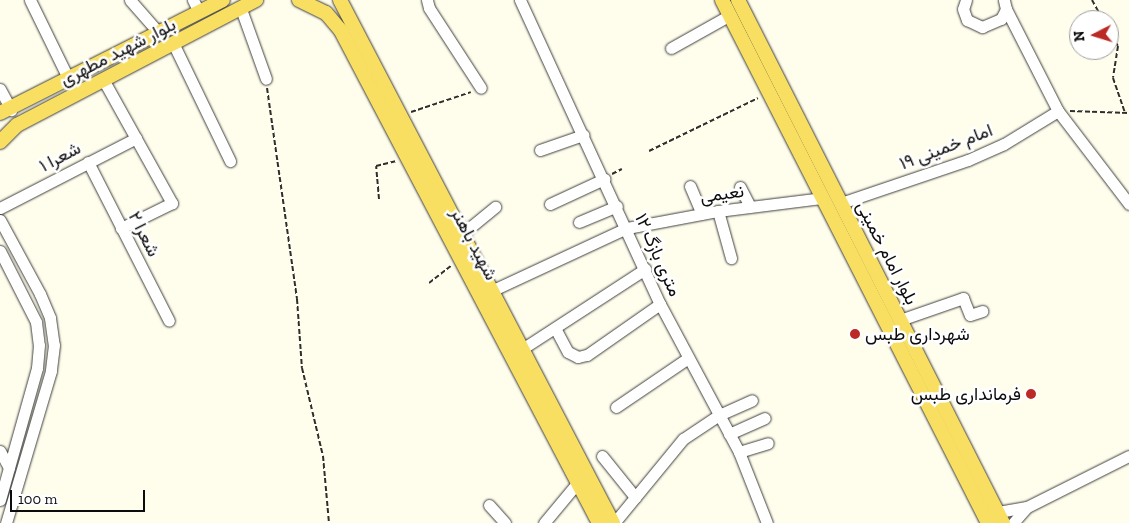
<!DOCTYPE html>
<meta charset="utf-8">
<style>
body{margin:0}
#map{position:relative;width:1129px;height:523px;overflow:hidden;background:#fffdeb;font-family:"Zilla Slab",Vazirmatn,serif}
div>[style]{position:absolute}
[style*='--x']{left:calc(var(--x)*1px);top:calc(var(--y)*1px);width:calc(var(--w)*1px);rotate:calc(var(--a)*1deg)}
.path>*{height:2px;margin-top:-1px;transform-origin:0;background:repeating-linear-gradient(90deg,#2e2e2e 0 5px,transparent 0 7.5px)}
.roads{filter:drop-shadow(0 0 1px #3f3f3f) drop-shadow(0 0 1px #3f3f3f)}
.minor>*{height:11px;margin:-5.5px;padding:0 5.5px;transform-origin:5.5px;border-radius:5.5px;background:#fff}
.major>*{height:14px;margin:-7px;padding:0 7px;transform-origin:7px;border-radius:7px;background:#f8df62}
.dots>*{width:14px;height:14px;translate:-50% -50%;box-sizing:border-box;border:2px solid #fff;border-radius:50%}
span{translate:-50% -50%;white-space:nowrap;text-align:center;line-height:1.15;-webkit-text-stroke:5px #fff;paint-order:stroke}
.street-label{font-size:18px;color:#0c0c0c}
.poi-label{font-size:18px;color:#0c0c0c}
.left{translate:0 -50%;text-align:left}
.right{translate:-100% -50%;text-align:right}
.north{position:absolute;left:1069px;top:10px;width:50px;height:50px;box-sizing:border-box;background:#fff;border:1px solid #9e9e9e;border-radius:50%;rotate:265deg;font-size:14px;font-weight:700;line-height:20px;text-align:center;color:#0c0c0c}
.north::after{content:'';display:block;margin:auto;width:18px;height:22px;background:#bb2a25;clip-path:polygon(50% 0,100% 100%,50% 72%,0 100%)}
.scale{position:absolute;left:10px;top:490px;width:135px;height:22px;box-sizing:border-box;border:2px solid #0c0c0c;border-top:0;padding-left:6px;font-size:15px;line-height:18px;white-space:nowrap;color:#0c0c0c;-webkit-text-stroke:4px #fff;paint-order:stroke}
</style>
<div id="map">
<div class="path">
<div style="--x:1092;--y:0;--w:23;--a:61"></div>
<div style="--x:1109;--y:30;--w:18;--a:61"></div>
<div style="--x:1118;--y:46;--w:32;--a:99"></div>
<div style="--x:1113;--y:78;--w:36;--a:71"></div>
<div style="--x:267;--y:88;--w:213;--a:81.9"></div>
<div style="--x:297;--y:299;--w:69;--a:85.9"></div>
<div style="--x:302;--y:368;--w:90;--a:76.6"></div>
<div style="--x:323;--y:456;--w:67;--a:84.9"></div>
<div style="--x:1070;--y:111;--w:59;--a:1.9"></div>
<div style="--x:411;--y:112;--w:63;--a:-18.4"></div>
<div style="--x:649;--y:151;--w:121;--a:-25.9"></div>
<div style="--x:612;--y:174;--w:11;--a:-27"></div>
<div style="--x:379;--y:199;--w:33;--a:-95"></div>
<div style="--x:376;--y:166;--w:21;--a:-14"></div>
<div style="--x:429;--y:283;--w:28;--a:-38"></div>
</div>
<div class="roads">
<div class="minor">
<div style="--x:30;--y:0;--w:89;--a:64"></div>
<div style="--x:130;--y:0;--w:44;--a:48.7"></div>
<div style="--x:193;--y:0;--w:13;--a:63"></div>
<div style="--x:427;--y:0;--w:8;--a:76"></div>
<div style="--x:429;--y:8;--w:95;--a:57"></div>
<div style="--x:520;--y:0;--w:335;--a:65.3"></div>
<div style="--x:660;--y:304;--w:168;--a:61.9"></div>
<div style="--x:739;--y:452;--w:76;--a:68.5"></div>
<div style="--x:966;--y:0;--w:9;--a:108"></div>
<div style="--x:963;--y:9;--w:12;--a:70"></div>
<div style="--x:967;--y:20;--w:17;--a:25"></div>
<div style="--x:982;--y:27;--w:21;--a:-23"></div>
<div style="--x:1001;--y:19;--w:11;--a:-63"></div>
<div style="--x:1006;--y:9;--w:9;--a:-103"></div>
<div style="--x:241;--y:9;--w:74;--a:70.3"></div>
<div style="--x:1006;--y:9;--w:114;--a:63"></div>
<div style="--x:1058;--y:111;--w:117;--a:52.6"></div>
<div style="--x:174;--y:45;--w:129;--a:64.2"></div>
<div style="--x:671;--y:48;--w:68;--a:-29.2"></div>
<div style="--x:104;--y:81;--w:140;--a:60.9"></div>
<div style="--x:172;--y:203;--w:57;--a:153.9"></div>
<div style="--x:0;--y:89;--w:24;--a:62"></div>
<div style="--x:540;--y:150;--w:46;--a:-19.2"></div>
<div style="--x:88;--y:162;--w:178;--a:63"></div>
<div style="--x:690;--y:186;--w:30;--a:67"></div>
<div style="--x:740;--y:187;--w:22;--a:63"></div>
<div style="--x:841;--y:203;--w:134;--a:-18.7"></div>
<div style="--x:968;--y:160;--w:39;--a:-24"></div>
<div style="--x:1004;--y:144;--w:63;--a:-31.4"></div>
<div style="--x:550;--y:204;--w:60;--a:-24.8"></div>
<div style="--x:0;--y:208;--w:153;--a:-27.2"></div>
<div style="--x:718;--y:211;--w:49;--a:74.5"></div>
<div style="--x:0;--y:220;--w:84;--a:61.6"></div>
<div style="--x:40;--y:294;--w:26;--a:67"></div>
<div style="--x:50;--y:318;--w:27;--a:82"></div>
<div style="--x:54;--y:345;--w:26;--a:97"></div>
<div style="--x:51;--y:371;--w:159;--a:106.5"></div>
<div style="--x:579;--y:222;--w:41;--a:-22.8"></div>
<div style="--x:462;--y:234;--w:43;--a:-39.3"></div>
<div style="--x:0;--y:251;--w:80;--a:63.1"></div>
<div style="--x:36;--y:322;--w:23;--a:83"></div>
<div style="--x:39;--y:345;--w:23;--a:95"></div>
<div style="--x:37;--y:368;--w:137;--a:105.7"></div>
<div style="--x:491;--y:291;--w:150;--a:-24.9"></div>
<div style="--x:627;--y:228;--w:93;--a:-10.6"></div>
<div style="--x:718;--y:211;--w:106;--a:-7.1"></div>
<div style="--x:900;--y:320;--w:67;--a:-19.2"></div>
<div style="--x:963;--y:298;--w:18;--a:68"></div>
<div style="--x:970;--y:315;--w:13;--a:-18"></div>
<div style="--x:555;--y:328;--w:27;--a:62"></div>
<div style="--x:568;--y:352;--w:11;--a:27"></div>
<div style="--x:578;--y:357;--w:9;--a:-13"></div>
<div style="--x:587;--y:355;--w:89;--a:-34.9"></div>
<div style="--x:522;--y:349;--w:147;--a:-33"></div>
<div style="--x:616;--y:407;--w:87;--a:-34.2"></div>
<div style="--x:729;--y:434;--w:39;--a:-24"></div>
<div style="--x:0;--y:451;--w:19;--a:62"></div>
<div style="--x:739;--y:452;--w:30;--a:-17"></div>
<div style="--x:602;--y:456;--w:53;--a:51.2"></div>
<div style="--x:489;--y:505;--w:24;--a:48"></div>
<div style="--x:998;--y:512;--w:29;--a:-10"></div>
<div style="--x:1027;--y:507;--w:114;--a:-26.6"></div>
<div style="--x:544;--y:523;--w:53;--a:-50.3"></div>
<div style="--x:614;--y:523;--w:109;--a:-50.6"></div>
<div style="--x:683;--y:439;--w:43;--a:-33.7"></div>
<div style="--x:719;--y:415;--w:36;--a:-24"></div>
<div style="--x:1013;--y:523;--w:21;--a:-49"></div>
</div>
<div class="major">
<div style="--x:299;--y:0;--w:30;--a:26"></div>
<div style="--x:326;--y:13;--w:23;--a:50"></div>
<div style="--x:341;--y:31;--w:556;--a:62.33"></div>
<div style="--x:340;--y:0;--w:590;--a:62.44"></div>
<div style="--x:722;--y:0;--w:587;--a:63.04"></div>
<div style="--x:738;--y:0;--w:586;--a:63.13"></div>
<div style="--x:0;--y:113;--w:250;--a:-26.9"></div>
<div style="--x:0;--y:142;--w:24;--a:-45"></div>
<div style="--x:17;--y:125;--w:270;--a:-27.6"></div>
</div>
</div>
<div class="dots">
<div style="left:855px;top:334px;background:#bb2a25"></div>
<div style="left:1031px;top:394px;background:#bb2a25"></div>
</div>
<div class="street-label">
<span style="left:118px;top:52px;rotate:-27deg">بلوار شهید مطهری</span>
<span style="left:946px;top:147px;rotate:-21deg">امام خمینی ۱۹</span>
<span style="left:60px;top:157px;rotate:-28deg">شعرا ۱</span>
<span style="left:722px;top:194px;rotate:-8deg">نعیمی</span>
<span style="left:144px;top:234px;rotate:63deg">شعرا ۲</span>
<span style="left:474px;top:244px;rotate:62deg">شهید باهنر</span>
<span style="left:887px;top:253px;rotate:63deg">بلوار امام خمینی</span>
<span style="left:658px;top:255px;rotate:66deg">۱۲ متری بازگ</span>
</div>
<div class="poi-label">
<span class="left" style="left:865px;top:334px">شهرداری طبس</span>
<span class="right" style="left:1021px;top:394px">فرمانداری طبس</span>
</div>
<div class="north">N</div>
<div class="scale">100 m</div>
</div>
